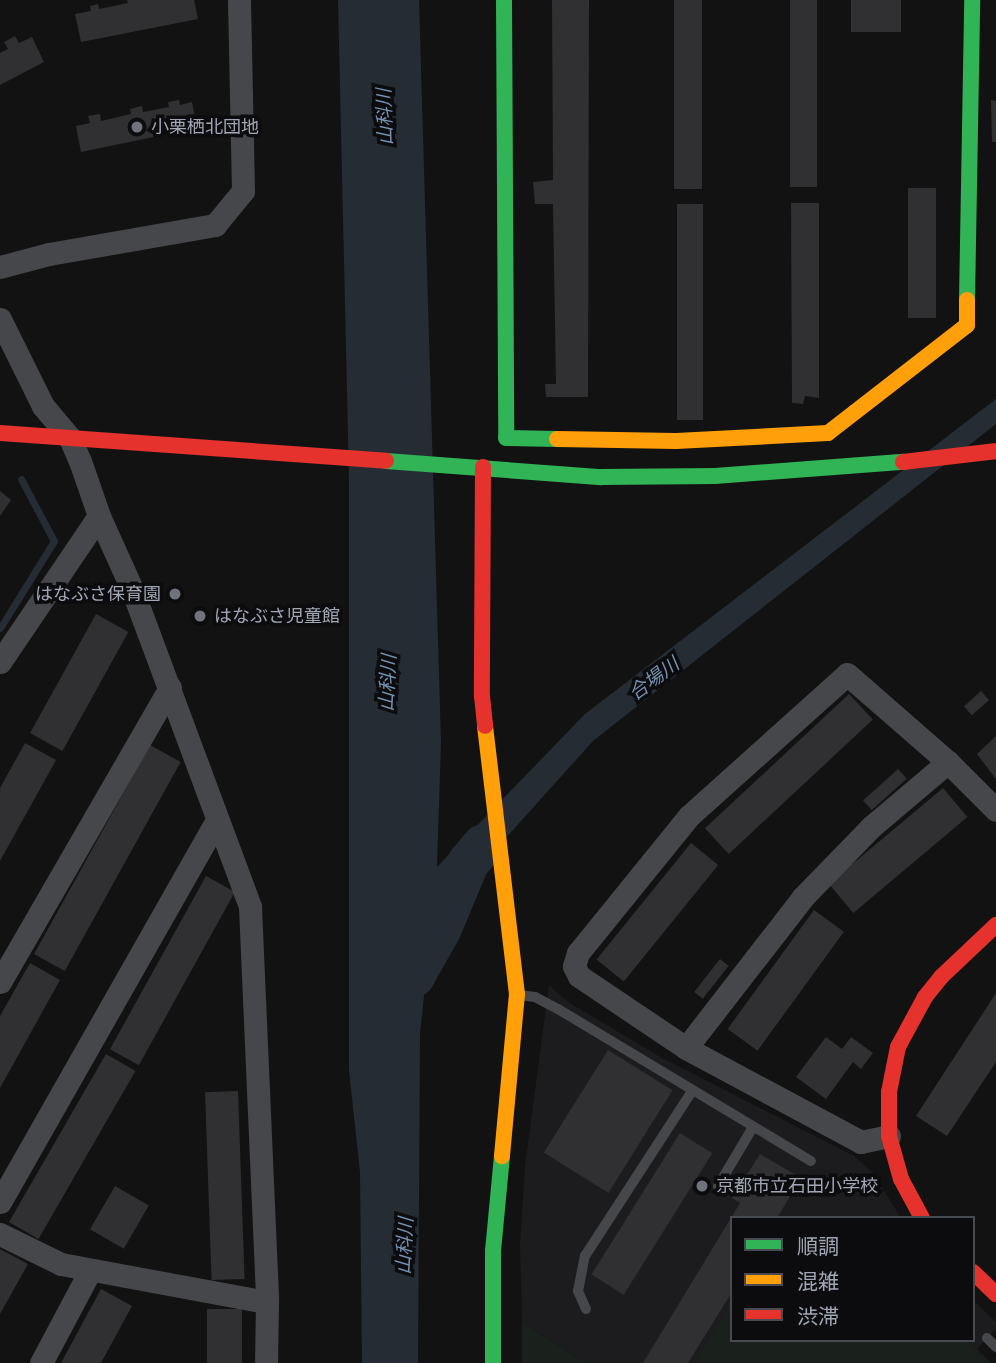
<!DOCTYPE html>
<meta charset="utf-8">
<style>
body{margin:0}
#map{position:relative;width:996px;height:1363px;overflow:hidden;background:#121212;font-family:Roboto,"Noto Sans JP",sans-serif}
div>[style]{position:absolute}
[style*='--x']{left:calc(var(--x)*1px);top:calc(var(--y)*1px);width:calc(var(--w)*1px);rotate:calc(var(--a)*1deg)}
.built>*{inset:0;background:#1c1c1e}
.green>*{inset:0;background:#1a211c}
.water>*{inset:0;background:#252c34}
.stream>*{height:7px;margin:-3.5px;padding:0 3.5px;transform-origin:3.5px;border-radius:3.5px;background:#252c34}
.river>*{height:42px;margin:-21px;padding:0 21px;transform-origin:21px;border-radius:21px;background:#252c34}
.building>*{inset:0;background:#303032;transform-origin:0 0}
.lane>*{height:10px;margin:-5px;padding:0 5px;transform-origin:5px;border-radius:5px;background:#46474b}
.street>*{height:23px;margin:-11.5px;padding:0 11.5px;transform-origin:11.5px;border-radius:11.5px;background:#46474b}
.fast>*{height:16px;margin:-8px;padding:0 8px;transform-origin:8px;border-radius:8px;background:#30b455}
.slow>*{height:16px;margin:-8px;padding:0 8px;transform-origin:8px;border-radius:8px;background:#ff9f0a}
.jam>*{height:16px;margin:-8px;padding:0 8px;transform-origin:8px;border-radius:8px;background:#e5322d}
.dots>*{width:19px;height:19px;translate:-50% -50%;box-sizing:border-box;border:4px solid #0c0c0e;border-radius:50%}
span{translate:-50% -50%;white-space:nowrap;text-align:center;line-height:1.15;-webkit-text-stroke:7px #0c0c0e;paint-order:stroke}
.poi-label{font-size:18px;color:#a2a7b5}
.left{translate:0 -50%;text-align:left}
.right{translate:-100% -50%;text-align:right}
.water-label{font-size:19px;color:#7693b2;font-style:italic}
.legend{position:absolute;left:730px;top:1216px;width:245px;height:126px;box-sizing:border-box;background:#0c0c0e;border:2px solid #484a51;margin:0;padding:9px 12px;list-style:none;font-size:21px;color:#a2a7b5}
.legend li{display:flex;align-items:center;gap:14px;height:35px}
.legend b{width:35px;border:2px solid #484a51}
</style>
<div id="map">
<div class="built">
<div style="clip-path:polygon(549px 985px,568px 1002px,662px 1058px,854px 1156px,873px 1173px,901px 1218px,732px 1218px,732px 1340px,973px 1340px,973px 1300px,996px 1322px,996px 1329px,977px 1349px,991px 1363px,585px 1363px,522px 1322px,520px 1244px,525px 1166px)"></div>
</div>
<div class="green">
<div style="clip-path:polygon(732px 1302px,732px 1340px,970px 1340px,968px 1343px,985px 1363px,695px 1363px)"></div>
<div style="clip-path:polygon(522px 1322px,585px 1363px,522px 1363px)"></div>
</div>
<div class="water">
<div style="clip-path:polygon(338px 0,419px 0,441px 742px,437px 867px,585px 714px,996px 399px,996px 424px,593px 741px,432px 920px,420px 1034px,418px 1363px,362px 1363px,360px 1172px,349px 1071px,349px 479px)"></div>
</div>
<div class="stream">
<div style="--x:0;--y:628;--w:102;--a:-58.2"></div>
<div style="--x:54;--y:541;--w:70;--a:-118"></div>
</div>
<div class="river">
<div style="--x:389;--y:988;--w:28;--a:-26"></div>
<div style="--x:414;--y:976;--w:55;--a:-60.6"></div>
<div style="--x:441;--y:928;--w:70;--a:-67.4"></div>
<div style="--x:468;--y:863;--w:23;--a:-50"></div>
</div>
<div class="building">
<div style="clip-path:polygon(127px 0,194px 0,198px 19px,81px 42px,75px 14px,91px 11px,90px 6px,98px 4px,99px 9px,128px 3px)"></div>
<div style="clip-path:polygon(552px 0,589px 0,588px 397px,546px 397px,545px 384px,556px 384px,553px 204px,535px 204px,533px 182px,553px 180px)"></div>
<div style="left:674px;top:0;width:28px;height:189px"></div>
<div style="left:790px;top:0;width:27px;height:187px"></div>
<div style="left:851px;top:0;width:50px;height:32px"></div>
<div style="clip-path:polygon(15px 36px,19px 43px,32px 37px,44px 62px,0 85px,0 53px,8px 49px,4px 42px)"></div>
<div style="clip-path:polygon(179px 100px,180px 105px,192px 102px,197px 128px,81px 152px,76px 126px,90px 123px,88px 116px,100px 114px,101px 121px,131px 114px,130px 109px,142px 106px,143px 112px,169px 107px,168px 102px)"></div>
<div style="clip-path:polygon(991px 100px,996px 101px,996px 142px,992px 142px)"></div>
<div style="left:908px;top:188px;width:28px;height:130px"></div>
<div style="clip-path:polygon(791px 203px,819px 203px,819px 398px,805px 396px,803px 404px,792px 403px)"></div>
<div style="left:703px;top:204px;width:216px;height:26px;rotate:90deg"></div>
<div style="clip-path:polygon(0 491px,11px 500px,0 516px)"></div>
<div style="left:96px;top:614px;width:37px;height:136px;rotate:29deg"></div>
<div style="left:981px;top:691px;width:12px;height:23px;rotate:48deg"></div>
<div style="left:849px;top:694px;width:35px;height:197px;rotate:47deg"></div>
<div style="clip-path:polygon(996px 736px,996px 779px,977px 754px)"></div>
<div style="clip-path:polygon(25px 743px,56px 760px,0 861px,0 788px)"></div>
<div style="left:150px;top:745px;width:35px;height:239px;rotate:29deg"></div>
<div style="left:898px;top:769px;width:13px;height:47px;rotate:48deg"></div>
<div style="left:943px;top:788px;width:38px;height:149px;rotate:50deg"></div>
<div style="left:691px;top:843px;width:35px;height:150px;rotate:39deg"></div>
<div style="left:206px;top:876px;width:33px;height:198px;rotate:29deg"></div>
<div style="left:814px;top:910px;width:37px;height:147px;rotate:36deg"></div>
<div style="left:720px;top:959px;width:11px;height:42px;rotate:38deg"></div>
<div style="clip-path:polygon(30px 963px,60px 980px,0 1088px,0 1016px)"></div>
<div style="clip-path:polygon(996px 993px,996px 1062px,947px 1136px,916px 1116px)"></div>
<div style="clip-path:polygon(826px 1037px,842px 1049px,851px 1037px,873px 1053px,861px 1069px,853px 1062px,826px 1099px,796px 1077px)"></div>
<div style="left:608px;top:1050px;width:76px;height:121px;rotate:32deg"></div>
<div style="left:106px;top:1054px;width:34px;height:194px;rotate:30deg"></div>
<div style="left:238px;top:1091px;width:188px;height:33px;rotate:88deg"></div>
<div style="left:680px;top:1133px;width:38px;height:167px;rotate:32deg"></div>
<div style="clip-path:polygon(760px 1154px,801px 1178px,777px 1218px,732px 1218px,732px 1292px,688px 1363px,643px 1363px,740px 1203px,732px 1198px)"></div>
<div style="left:115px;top:1186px;width:39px;height:50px;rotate:30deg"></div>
<div style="clip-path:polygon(0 1249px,28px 1264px,0 1314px)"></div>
<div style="clip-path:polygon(101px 1289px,132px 1306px,101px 1363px,61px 1363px)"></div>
<div style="left:207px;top:1309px;width:35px;height:54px"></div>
</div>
<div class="lane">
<div style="--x:519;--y:995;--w:16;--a:7"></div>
<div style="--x:535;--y:997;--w:26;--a:28"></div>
<div style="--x:558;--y:1009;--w:295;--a:31"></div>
<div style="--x:718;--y:1186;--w:69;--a:-59.3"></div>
<div style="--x:586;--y:1309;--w:20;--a:-114"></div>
<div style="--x:578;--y:1291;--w:36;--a:-79"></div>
<div style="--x:585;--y:1256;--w:197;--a:-57"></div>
<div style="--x:987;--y:1338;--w:13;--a:45"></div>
</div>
<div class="street">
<div style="--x:0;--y:267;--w:51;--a:-14.9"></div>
<div style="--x:49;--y:254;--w:169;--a:-9.9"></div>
<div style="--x:215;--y:225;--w:44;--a:-50.5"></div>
<div style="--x:243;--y:191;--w:191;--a:-91.2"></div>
<div style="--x:0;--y:319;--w:97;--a:63.7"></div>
<div style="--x:43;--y:406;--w:42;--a:49.8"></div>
<div style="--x:70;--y:438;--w:25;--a:67"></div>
<div style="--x:80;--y:461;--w:58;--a:70.9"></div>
<div style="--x:99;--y:516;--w:80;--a:65.7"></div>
<div style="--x:132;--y:589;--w:339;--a:69.6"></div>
<div style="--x:250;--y:907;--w:395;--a:87.5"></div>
<div style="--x:267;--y:1302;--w:61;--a:90.9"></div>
<div style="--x:0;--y:662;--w:176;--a:-55.9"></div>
<div style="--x:0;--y:982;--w:340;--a:-60"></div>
<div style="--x:686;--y:1048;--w:191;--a:-52.2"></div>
<div style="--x:803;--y:897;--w:98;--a:-45.8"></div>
<div style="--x:871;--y:827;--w:101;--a:-40.2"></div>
<div style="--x:889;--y:1136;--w:29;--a:168"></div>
<div style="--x:861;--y:1142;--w:199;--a:-151.8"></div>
<div style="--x:686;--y:1048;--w:129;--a:-146.1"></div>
<div style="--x:579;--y:976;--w:11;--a:-117"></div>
<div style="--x:574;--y:966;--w:14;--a:-73"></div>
<div style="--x:578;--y:953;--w:176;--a:-51"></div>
<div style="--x:689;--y:816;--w:212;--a:-41.9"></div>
<div style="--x:847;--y:674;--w:134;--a:41.1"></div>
<div style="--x:948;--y:762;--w:68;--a:45"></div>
<div style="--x:0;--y:1202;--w:439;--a:-60.4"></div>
<div style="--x:0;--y:1234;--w:68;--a:26.2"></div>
<div style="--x:61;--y:1264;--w:209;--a:10.5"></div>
<div style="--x:41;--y:1363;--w:104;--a:-62"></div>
</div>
<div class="fast">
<div style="--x:504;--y:0;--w:438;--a:89.7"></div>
<div style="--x:506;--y:438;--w:51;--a:1.1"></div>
<div style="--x:967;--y:300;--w:300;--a:-89"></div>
<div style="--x:386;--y:461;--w:216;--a:4.3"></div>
<div style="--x:601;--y:477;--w:114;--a:-0.5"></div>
<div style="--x:715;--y:476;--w:189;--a:-4.3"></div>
<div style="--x:493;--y:1363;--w:112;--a:-90"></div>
<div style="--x:493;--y:1251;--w:95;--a:-84.6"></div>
</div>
<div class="slow">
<div style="--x:557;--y:439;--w:119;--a:1"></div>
<div style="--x:676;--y:441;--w:152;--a:-3"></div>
<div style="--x:828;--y:433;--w:176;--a:-37.8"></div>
<div style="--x:967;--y:325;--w:25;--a:-90"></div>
<div style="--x:485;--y:726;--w:270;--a:83.2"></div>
<div style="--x:517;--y:994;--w:163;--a:95.3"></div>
</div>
<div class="jam">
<div style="--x:0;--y:433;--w:387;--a:4.1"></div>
<div style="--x:903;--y:462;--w:94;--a:-6.7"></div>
<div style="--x:483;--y:467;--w:229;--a:90.3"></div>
<div style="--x:482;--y:696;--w:30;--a:84"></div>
<div style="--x:922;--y:1218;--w:44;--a:-118.3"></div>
<div style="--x:901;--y:1179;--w:45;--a:-105.6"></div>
<div style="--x:889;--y:1136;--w:44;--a:-90"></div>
<div style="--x:889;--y:1092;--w:46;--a:-78.7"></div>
<div style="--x:898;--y:1047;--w:57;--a:-61.6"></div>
<div style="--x:925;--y:997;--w:26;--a:-51"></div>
<div style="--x:941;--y:977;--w:76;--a:-43.4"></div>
<div style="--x:973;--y:1272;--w:32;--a:44"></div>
</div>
<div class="dots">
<div style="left:137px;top:127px;background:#70737c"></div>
<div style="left:175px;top:594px;background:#70737c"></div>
<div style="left:200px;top:616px;background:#70737c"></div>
<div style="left:702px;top:1186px;background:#70737c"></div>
</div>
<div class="poi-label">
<span class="left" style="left:151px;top:127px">小栗栖北団地</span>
<span class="right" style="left:161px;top:594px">はなぶさ保育園</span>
<span class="left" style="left:214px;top:616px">はなぶさ児童館</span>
<span class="left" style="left:716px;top:1186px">京都市立石田小学校</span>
</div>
<div class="water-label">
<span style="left:385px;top:117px;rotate:-92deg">山科川</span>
<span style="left:654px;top:679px;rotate:-37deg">合場川</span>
<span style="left:388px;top:683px;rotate:-87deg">山科川</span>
<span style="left:405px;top:1246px;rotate:-87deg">山科川</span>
</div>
<ul class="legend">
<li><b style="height:9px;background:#30b455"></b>順調</li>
<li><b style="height:9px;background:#ff9f0a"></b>混雑</li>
<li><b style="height:9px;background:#e5322d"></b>渋滞</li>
</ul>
</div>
